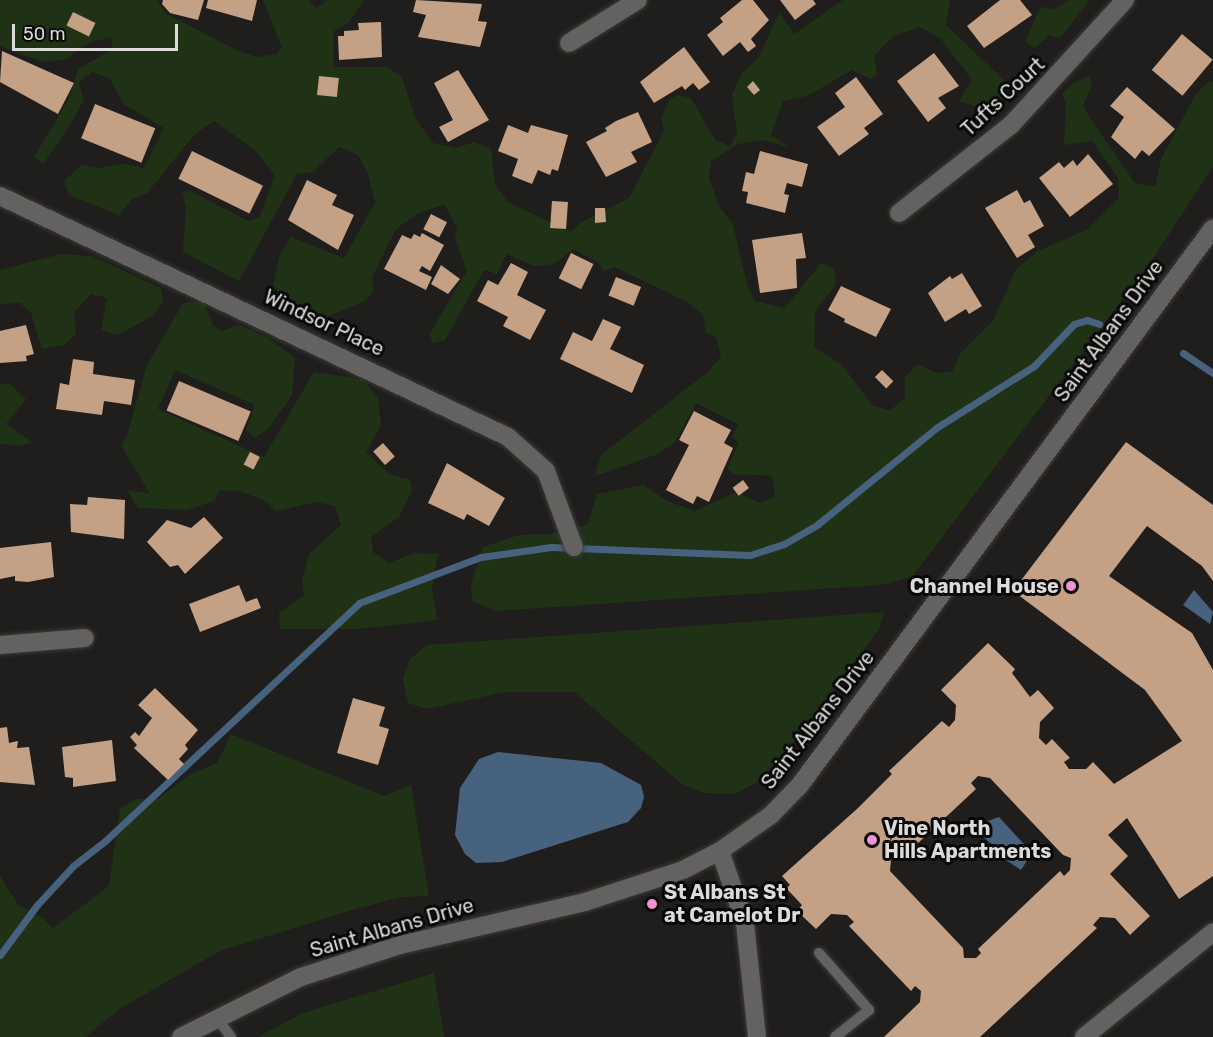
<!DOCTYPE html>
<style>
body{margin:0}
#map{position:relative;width:1213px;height:1037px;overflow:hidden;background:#201e1c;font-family:Rubik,sans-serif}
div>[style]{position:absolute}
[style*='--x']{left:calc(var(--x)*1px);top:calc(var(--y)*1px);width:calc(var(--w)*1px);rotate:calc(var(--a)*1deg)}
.green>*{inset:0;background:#1f3215}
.water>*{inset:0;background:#46627f}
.stream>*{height:7px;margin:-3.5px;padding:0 3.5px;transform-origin:3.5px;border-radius:3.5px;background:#46627f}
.building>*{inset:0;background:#c4a085;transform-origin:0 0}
.roads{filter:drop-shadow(0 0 2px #3c3b3a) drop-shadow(0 0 2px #3c3b3a)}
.lane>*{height:10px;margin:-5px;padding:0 5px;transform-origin:5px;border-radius:5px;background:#646260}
.street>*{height:18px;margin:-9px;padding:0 9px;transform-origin:9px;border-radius:9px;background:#646260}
.secondary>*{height:18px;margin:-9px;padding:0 9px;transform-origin:9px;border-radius:9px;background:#646260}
.dots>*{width:16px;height:16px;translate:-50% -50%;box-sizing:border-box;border:3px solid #090808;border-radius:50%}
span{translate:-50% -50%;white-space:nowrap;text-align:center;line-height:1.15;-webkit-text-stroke:6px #090808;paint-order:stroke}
.street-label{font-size:20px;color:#dcdbda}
.poi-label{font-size:20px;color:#dcdbda;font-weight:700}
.right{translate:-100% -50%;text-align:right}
.left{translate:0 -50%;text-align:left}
.scale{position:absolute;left:12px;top:24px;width:166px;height:27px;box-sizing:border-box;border:3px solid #dcdbda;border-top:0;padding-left:8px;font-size:18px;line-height:21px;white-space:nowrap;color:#dcdbda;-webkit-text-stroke:4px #090808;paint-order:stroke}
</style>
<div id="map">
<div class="green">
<div style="clip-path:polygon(0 0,158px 0,166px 14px,241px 52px,258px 57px,276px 54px,282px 48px,263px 0,309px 0,316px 8px,328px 0,364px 0,348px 23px,334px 31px,333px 67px,387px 67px,402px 77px,415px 118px,433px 143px,456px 148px,474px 142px,491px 149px,495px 184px,508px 202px,571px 232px,582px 222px,629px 198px,664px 131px,661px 118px,669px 100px,677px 95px,691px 98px,715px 140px,730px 146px,737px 134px,732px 95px,742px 73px,759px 57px,779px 13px,794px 34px,843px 0,950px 0,946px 25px,1006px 82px,1001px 100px,984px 109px,959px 101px,972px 80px,941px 39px,920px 27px,892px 37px,874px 56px,877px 74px,871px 79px,852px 70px,807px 96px,783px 101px,771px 135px,789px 147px,762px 140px,738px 144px,711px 161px,709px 178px,720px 208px,732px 222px,748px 288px,755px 301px,785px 308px,821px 263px,834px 268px,836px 284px,815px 311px,814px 347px,842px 365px,872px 405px,890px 411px,905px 397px,905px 377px,918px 364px,936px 373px,952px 372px,960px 354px,993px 321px,1016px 269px,1038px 251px,1088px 229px,1119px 198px,1118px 177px,1092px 141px,1064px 145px,1066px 104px,1062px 94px,1074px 83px,1089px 76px,1092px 86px,1083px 105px,1090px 118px,1135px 183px,1155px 187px,1161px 159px,1196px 94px,1208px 82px,1213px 82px,1213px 167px,1154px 257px,912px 577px,880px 585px,496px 611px,472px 601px,471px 583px,483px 547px,519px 535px,548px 534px,587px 525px,597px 494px,644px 485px,665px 500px,695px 511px,736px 492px,760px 503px,775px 497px,772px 476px,733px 474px,728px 468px,739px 442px,732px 438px,738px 424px,696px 403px,675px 442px,658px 454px,595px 476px,601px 455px,709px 371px,721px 356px,716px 337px,705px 332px,704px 316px,689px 303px,615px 267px,603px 271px,598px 262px,573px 249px,553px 265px,534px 266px,507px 254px,497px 274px,484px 270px,445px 340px,432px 343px,430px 333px,467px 271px,455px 238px,457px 228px,444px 204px,417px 214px,396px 229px,372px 277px,374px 290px,365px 301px,321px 319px,271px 294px,279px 257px,291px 237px,344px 258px,375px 203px,368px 174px,358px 155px,339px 147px,313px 172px,297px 174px,239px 281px,183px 252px,186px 208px,182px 191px,191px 191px,248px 221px,259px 218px,275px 175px,254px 149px,214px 121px,195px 134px,147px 193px,132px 199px,119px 215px,69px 195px,64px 181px,81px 165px,98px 168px,123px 164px,144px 168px,164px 128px,125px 105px,109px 78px,92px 72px,79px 83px,84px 100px,65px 133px,43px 164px,34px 157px,70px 97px,78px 69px,113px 49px,111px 37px,89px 43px,66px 59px,44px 62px,6px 49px,0 45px)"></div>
<div style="clip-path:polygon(1070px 0,1090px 0,1060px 38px,1049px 35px,1035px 48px,1025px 42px,1040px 7px,1054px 9px)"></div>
<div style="clip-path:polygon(61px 254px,92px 256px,161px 288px,163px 302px,153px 316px,117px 335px,101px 330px,107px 298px,91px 294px,74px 312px,76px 334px,64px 345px,42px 349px,31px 313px,20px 303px,0 304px,0 270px)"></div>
<div style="clip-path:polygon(203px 300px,213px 325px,222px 331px,239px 325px,267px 337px,295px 358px,292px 395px,268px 429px,255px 438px,246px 430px,255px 405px,175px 370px,158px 409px,264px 457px,314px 372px,362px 379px,378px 397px,381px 425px,366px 452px,390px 475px,409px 479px,412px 491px,399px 517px,371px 537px,373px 552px,389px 563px,414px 553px,438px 554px,432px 589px,437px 620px,359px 629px,280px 629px,279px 613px,304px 595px,302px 580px,309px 554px,341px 525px,335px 506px,317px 502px,276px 511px,266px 501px,239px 491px,220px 490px,214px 501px,187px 510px,138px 508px,127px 490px,150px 494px,121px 445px,127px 436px,147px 365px,183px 303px)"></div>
<div style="clip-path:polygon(0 384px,10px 384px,26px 399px,6px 424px,32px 442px,22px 446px,0 444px)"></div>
<div style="clip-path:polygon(884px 612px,880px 628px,778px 763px,759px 781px,735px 794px,703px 793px,682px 784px,574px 692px,505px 692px,427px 709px,408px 703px,403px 679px,410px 659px,427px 645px)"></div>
<div style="clip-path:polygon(231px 734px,384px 796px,411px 785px,429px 896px,401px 897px,352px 910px,220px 951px,121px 1008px,85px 1037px,0 1037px,0 876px,19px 906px,42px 917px,53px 928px,109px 886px,120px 808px,136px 799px,158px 799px,189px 775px,217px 763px)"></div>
<div style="clip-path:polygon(434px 973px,444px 1037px,258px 1037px,303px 1013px)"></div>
</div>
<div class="water">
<div style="clip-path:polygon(1194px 590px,1213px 612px,1210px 624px,1183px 605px)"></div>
<div style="clip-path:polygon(498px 752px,601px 763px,641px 785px,644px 797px,641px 808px,628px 822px,502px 862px,476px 863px,465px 854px,455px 835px,460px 788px,479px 759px)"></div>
<div style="clip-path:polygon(999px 817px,1032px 853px,1021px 870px,1001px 857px,1002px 853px,975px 830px,979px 824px)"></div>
</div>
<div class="stream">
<div style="--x:1183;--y:353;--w:36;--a:34"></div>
<div style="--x:0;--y:955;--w:62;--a:-53.5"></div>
<div style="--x:37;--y:905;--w:53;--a:-47.3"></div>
<div style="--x:73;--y:866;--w:41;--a:-38"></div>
<div style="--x:105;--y:841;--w:348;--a:-43.1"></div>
<div style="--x:359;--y:603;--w:130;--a:-20.7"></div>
<div style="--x:481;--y:557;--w:71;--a:-8.1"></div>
<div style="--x:551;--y:547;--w:199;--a:2.3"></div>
<div style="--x:750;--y:555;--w:36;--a:-18"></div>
<div style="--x:784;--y:544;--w:39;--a:-30"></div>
<div style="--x:818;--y:524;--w:152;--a:-39.1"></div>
<div style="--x:936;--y:428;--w:116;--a:-32.3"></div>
<div style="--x:1034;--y:366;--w:58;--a:-46.4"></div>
<div style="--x:1074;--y:324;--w:14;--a:-17"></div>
<div style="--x:1087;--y:320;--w:13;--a:18"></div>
</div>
<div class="building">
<div style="clip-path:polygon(163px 0,204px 0,198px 20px,170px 13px,162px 4px)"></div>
<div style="clip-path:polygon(208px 0,257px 0,252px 21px,206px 8px)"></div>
<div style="clip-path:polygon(416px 0,482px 4px,478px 21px,487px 22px,480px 47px,418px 37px,426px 15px,413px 12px)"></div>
<div style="clip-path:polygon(742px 0,753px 0,769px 20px,751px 39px,756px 46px,748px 52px,740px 42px,723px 56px,707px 35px,723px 22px,720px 18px)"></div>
<div style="clip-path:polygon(780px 0,813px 0,816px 4px,795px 20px)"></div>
<div style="clip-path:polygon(1000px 0,1020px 0,1032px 15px,984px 48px,967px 26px)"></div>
<div style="left:73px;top:12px;width:25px;height:15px;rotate:26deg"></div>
<div style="clip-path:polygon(381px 22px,382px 57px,339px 60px,338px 36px,344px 36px,344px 31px,359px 30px,358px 23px)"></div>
<div style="left:1182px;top:34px;width:40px;height:47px;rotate:40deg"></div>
<div style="clip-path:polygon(684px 47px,710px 82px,699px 90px,693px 83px,685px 90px,682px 86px,654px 103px,640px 82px)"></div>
<div style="clip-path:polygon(2px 51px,74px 83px,58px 114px,0 82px)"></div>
<div style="clip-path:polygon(934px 53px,959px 86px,938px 98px,946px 108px,928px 122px,897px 81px)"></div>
<div style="clip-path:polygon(458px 70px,489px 120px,448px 142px,439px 127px,453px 120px,434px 83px)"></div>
<div style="left:319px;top:76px;width:20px;height:19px;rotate:6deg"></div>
<div style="clip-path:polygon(856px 77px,883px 114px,864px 128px,869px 134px,839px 156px,817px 127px,845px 107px,835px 93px)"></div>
<div style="clip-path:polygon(753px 81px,760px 90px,754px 95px,747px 87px)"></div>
<div style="clip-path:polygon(1127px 87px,1175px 129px,1149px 156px,1142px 150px,1135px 159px,1111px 137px,1124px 117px,1110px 106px)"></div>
<div style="left:95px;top:104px;width:65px;height:37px;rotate:22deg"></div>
<div style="clip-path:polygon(638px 112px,652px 142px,631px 152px,637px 162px,606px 177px,586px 142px,607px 131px,605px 128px,616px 121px)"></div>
<div style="clip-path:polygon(508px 125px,528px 133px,531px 125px,568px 135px,558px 171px,552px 169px,550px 175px,538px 170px,532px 184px,512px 176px,518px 159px,498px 151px)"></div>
<div style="left:192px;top:151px;width:79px;height:31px;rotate:26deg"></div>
<div style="clip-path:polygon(760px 151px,808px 164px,802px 187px,787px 183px,784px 194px,789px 195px,785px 213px,746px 203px,748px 192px,742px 191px,746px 172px,754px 174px)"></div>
<div style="clip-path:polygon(1088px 154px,1113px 184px,1070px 217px,1039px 178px,1059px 162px,1064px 168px,1073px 160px,1077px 166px)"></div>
<div style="clip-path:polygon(307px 180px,337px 195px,332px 205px,354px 215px,338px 250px,288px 220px)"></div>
<div style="clip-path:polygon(1017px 190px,1024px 203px,1030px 200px,1044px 226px,1028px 235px,1035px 247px,1017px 258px,985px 208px)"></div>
<div style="left:552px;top:201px;width:16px;height:27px;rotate:4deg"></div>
<div style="clip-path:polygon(595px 208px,605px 208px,606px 222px,595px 223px)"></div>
<div style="left:431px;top:214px;width:18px;height:17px;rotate:27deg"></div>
<div style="clip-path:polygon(422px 233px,444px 245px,430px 271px,422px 266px,419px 271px,432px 277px,426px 290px,384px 269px,402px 235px,411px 239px,414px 234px,420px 237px)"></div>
<div style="clip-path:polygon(802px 233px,806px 258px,796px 259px,797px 288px,760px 293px,752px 240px)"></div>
<div style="left:571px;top:253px;width:25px;height:28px;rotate:26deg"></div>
<div style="clip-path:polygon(511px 263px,528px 272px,517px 295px,546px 310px,530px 340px,503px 326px,508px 317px,477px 301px,488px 280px,498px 285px)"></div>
<div style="clip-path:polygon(441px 265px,460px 279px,448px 294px,431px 284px)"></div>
<div style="clip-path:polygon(962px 273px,982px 306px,969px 314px,966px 309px,945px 322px,928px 293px,950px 276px,952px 279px)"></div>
<div style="left:616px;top:277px;width:27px;height:20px;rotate:22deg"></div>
<div style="clip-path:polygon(841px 286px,891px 309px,876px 337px,844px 322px,845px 319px,828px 310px)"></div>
<div style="clip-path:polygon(603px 319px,621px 327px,610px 349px,644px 365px,632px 393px,560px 359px,573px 332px,592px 341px)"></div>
<div style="clip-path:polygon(26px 325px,34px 354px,26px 356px,27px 361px,0 363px,0 331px)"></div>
<div style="clip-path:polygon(73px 359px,94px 362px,93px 374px,135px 380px,131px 405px,104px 401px,102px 415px,56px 409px,60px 383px,69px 385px)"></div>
<div style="left:882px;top:370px;width:16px;height:10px;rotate:45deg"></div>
<div style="left:179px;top:381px;width:78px;height:32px;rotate:23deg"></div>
<div style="clip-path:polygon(694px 411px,731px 430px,724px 443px,733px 448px,709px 502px,697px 496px,693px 504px,666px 490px,689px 445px,679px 440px)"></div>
<div style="clip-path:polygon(evenodd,1126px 442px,1213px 505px,1213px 581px,1202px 566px,1147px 526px,1109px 576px,1192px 633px,1213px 670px,1213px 876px,1179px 899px,1127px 818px,1108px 835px,1128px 856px,1110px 874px,1150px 916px,1130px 935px,1115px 918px,1100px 917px,1093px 925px,1097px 928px,980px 1037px,884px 1037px,920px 1002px,921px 991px,915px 986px,911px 991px,849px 926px,854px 922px,847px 915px,831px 914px,816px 929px,797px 911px,802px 905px,786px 888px,790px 885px,782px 876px,858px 808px,892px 774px,889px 771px,942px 721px,949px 727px,955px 720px,956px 705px,941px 690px,988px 643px,1015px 669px,1012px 673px,1030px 697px,1038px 690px,1054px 708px,1040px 722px,1039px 738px,1046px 745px,1052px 739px,1070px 758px,1064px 762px,1069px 769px,1086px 769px,1093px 762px,1114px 784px,1182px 741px,1145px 690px,1013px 591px,1126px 442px,978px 776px,990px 778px,1063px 855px,1071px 858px,1070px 870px,1064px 876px,1060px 871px,978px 949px,981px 953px,976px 958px,964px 958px,963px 948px,890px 871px,891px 860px,897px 854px,902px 858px,976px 789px,971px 783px,978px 776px)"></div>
<div style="left:383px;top:443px;width:18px;height:13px;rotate:49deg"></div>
<div style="left:250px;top:452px;width:11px;height:14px;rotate:27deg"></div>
<div style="clip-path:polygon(447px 463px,505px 498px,489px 526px,467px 514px,464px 520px,428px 503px)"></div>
<div style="left:743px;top:480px;width:10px;height:13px;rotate:53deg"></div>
<div style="clip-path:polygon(88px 497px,125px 500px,124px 539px,71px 532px,70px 504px,87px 505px)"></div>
<div style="clip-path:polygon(204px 517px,223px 538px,185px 574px,178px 565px,170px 567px,147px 542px,167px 520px,191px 528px)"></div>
<div style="clip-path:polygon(51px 542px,54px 577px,28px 582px,15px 581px,15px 576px,0 579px,0 548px)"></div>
<div style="clip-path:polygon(239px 585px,246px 602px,257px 598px,261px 608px,200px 632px,189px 604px)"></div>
<div style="clip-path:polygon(155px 688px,198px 730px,185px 745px,188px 749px,179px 759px,184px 764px,168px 780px,134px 748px,137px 745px,130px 737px,135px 732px,139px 736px,152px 718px,138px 705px)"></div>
<div style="clip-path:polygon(353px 698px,385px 707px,379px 726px,389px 729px,378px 765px,337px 753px)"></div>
<div style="clip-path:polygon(7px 727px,9px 743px,18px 741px,17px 748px,29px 747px,35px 785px,0 782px,0 728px)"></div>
<div style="clip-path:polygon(112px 740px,116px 781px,73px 787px,73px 778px,65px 777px,62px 747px)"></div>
</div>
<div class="roads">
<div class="lane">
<div style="--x:819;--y:953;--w:76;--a:48.7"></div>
<div style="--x:869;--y:1010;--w:43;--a:141.5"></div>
<div style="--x:216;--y:1017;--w:25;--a:53"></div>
</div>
<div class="street">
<div style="--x:569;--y:43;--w:81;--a:-31.9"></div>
<div style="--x:0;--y:196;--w:562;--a:25.38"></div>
<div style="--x:508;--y:437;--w:51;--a:41.8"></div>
<div style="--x:546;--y:471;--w:81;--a:69.8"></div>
<div style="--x:899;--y:213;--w:142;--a:-38.2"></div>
<div style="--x:1011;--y:125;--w:169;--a:-47.6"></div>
<div style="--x:0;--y:645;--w:85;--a:-4.7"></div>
<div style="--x:720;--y:851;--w:76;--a:70.9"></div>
<div style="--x:745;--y:923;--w:115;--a:84"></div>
<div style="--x:1084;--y:1037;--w:166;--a:-39.1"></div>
</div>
<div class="secondary">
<div style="--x:181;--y:1037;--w:134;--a:-26.6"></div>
<div style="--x:301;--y:977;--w:104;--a:-17.9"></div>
<div style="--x:400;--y:945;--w:190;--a:-13.1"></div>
<div style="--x:585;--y:902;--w:103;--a:-18.1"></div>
<div style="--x:683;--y:870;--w:42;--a:-27.2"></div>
<div style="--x:720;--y:851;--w:62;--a:-35.2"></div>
<div style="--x:771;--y:815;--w:42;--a:-46"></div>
<div style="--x:800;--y:785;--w:693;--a:-53.44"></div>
</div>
</div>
<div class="dots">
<div style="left:1071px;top:586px;background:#f491d4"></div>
<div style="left:872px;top:840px;background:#f491d4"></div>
<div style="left:652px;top:904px;background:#f491d4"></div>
</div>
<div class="street-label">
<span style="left:1003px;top:97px;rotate:-43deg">Tufts Court</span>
<span style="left:324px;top:323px;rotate:25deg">Windsor Place</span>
<span style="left:1109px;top:331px;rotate:-54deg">Saint Albans Drive</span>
<span style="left:818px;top:720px;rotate:-52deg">Saint Albans Drive</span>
<span style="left:392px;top:928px;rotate:-16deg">Saint Albans Drive</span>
</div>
<div class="poi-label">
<span class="right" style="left:1059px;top:586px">Channel House</span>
<span class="left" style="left:884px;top:840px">Vine North<br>Hills Apartments</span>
<span class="left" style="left:664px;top:904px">St Albans St<br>at Camelot Dr</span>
</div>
<div class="scale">50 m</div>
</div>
